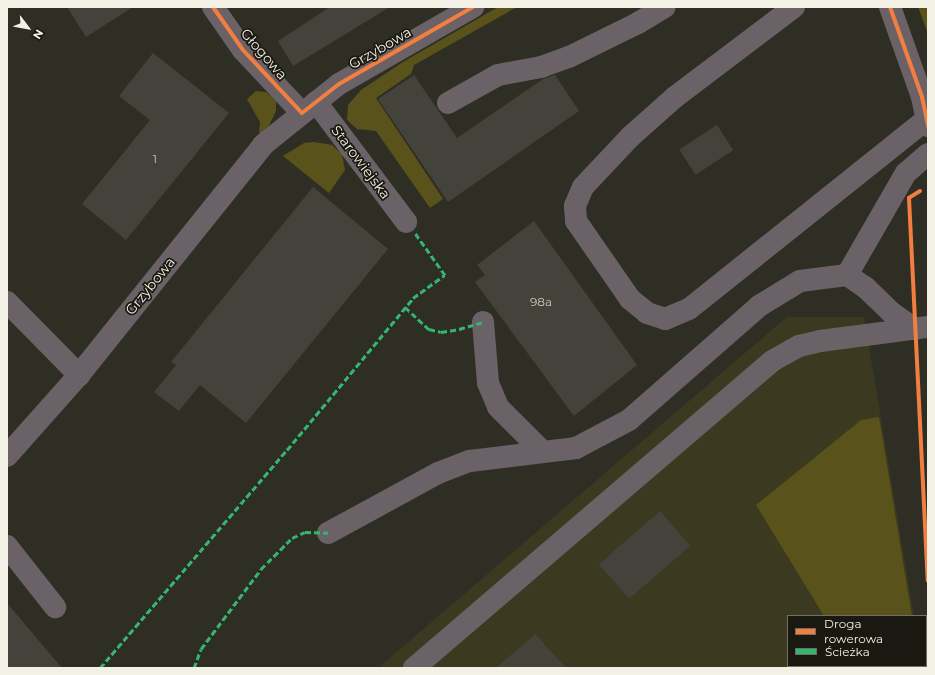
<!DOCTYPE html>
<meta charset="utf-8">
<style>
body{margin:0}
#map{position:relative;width:935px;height:675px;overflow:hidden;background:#2f2e24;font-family:Montserrat,sans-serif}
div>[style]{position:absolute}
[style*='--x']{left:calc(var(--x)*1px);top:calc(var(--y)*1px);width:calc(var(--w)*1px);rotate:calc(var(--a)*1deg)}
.built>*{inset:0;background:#3c3921}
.green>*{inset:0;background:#59521a;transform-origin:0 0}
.building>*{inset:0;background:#44433b;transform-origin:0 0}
.minor>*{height:22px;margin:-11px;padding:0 11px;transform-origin:11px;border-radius:11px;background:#6a6266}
.quiet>*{height:3px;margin-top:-1.5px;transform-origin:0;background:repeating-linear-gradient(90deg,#33b770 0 6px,transparent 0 9px)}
.cycleway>*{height:4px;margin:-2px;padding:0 2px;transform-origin:2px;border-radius:2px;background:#f27e40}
span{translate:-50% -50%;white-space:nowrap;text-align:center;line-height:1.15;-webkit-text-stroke:3.5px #1a1911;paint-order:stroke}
.number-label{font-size:12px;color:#c7c6bb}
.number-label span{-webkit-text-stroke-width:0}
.street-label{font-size:14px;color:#f3f1e6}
.frame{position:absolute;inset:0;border:8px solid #f3f1e6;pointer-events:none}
.legend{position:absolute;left:787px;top:615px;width:140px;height:52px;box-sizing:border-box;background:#1a1911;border:1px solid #716f66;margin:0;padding:5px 7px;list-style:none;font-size:12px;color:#f3f1e6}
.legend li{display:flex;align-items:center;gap:8px;height:20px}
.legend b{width:20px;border:1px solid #716f66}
.north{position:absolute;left:8px;top:8px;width:40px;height:40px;-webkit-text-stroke:3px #1a1911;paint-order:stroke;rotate:122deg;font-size:11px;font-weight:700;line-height:16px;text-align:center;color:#f3f1e6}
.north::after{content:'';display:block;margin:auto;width:14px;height:18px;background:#f3f1e6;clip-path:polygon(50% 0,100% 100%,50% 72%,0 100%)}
</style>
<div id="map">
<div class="built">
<div style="clip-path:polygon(787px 317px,864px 317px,914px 616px,788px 616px,788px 666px,922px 668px,378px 668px)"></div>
</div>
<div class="green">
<div style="clip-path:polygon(498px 7px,517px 7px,414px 65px,411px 74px,376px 98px,443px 199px,430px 208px,376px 131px,357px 129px,347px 120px,348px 105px,361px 90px,403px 62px)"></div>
<div style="clip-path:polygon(918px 7px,928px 7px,928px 34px)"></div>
<div style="clip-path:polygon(256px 91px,266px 92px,276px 101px,276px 111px,263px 138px,259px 135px,260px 122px,247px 99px)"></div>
<div style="clip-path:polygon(314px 142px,332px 145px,342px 154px,345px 170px,329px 193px,283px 156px,304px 143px)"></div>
<div style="clip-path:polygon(879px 417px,912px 616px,824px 616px,756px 505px,861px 420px)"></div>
<div style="left:854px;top:666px;width:66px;height:2px"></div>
</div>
<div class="building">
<div style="clip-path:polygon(67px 7px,133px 7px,86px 37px)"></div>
<div style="clip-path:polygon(330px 7px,390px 7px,293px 66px,278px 41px)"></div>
<div style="clip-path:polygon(153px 53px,229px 113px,126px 240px,82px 204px,150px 120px,119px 96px)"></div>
<div style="clip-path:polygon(414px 75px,457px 138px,543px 79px,555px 75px,579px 111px,448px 202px,378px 99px)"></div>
<div style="left:717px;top:125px;width:30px;height:45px;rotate:57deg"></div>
<div style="clip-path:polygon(313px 187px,388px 249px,246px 423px,200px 385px,179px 411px,154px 392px,176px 365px,171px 362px)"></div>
<div style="clip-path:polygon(534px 221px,637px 365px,574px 416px,475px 282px,485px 275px,477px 265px)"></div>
<div style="left:660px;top:511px;width:46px;height:81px;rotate:49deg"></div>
<div style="clip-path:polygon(7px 603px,62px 668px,7px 668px)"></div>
<div style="clip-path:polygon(535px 634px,566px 668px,496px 668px)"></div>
</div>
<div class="minor">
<div style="--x:213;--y:7;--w:52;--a:55.1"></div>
<div style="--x:243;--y:50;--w:86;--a:46.9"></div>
<div style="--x:794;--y:7;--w:149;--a:142.9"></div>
<div style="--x:675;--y:97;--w:59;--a:138.4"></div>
<div style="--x:631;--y:136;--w:70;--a:133.3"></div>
<div style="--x:583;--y:187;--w:21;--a:113"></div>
<div style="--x:575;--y:206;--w:15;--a:86"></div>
<div style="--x:576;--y:221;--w:95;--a:55.3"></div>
<div style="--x:630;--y:299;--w:22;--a:39"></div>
<div style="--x:647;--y:313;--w:19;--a:18"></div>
<div style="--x:665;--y:319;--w:26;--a:-23"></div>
<div style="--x:689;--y:309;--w:303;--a:-38.6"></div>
<div style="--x:890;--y:7;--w:96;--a:70.4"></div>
<div style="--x:922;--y:97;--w:30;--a:78"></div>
<div style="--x:316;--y:102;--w:150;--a:53.1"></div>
<div style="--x:448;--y:103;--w:57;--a:-29.2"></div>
<div style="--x:498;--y:75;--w:44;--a:-10.5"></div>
<div style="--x:541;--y:67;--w:30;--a:-20"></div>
<div style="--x:569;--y:57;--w:77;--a:-26.2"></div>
<div style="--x:638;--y:23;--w:31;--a:-31"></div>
<div style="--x:847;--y:275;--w:22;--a:34"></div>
<div style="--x:865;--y:287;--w:37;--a:44"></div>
<div style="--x:892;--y:313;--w:28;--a:35"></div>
<div style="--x:7;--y:302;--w:103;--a:45.4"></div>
<div style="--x:79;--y:375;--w:295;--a:-51.3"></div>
<div style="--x:263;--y:145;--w:97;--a:-38.8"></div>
<div style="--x:339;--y:84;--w:155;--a:-29.9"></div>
<div style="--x:483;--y:322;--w:61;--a:85.3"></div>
<div style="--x:488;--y:383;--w:26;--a:67"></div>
<div style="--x:498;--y:407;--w:62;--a:45"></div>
<div style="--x:7;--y:456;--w:108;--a:-48.4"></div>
<div style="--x:328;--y:533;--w:125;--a:-28.6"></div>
<div style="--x:438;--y:473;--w:34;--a:-21"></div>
<div style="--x:470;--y:461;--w:107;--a:-7"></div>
<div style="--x:576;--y:448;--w:60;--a:-27.8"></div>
<div style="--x:629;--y:420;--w:173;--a:-41.2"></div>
<div style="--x:759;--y:306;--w:48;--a:-31.4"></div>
<div style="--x:800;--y:281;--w:47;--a:-7.3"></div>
<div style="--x:847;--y:275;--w:118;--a:-60"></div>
<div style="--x:906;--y:173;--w:29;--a:-41"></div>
<div style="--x:7;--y:546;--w:78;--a:51.8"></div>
<div style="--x:414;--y:668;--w:472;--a:-40.6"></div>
<div style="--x:772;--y:361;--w:31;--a:-29"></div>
<div style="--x:799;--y:346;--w:22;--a:-13"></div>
<div style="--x:820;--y:341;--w:109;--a:-7.4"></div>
</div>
<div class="quiet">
<div style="--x:405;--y:307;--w:33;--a:43"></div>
<div style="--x:429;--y:329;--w:12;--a:14"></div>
<div style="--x:441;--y:332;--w:18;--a:-9"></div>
<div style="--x:459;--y:329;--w:25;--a:-16"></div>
<div style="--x:100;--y:668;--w:287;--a:-49.4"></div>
<div style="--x:287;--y:450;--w:197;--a:-50.3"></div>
<div style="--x:413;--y:298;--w:39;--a:-36"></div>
<div style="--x:445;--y:275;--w:52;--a:-125.5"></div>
<div style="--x:194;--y:668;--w:20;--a:-70"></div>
<div style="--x:201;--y:649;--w:100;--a:-53.1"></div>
<div style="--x:261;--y:569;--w:44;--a:-45"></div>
<div style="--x:292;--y:538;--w:14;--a:-25"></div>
<div style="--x:305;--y:532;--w:23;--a:2"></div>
</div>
<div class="cycleway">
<div style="--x:213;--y:7;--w:52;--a:55.1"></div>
<div style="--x:243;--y:50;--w:86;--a:46.9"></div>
<div style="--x:302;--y:113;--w:47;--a:-38.1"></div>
<div style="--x:339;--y:84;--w:155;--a:-29.9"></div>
<div style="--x:890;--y:7;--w:96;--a:70.4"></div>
<div style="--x:922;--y:97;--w:30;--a:78"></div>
<div style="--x:920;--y:191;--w:13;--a:148"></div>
<div style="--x:909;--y:198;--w:383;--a:87.2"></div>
</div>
<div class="number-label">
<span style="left:155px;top:159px">1</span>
<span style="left:541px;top:302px">98a</span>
</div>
<div class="street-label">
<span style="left:380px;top:48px;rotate:-30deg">Grzybowa</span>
<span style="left:264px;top:54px;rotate:49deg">Głogowa</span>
<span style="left:361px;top:162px;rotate:53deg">Starowiejska</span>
<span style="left:150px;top:286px;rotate:-51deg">Grzybowa</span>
</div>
<div class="frame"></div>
<ul class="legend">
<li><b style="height:5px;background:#f27e40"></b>Droga rowerowa</li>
<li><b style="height:5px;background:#33b770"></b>Ścieżka</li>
</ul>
<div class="north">N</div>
</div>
